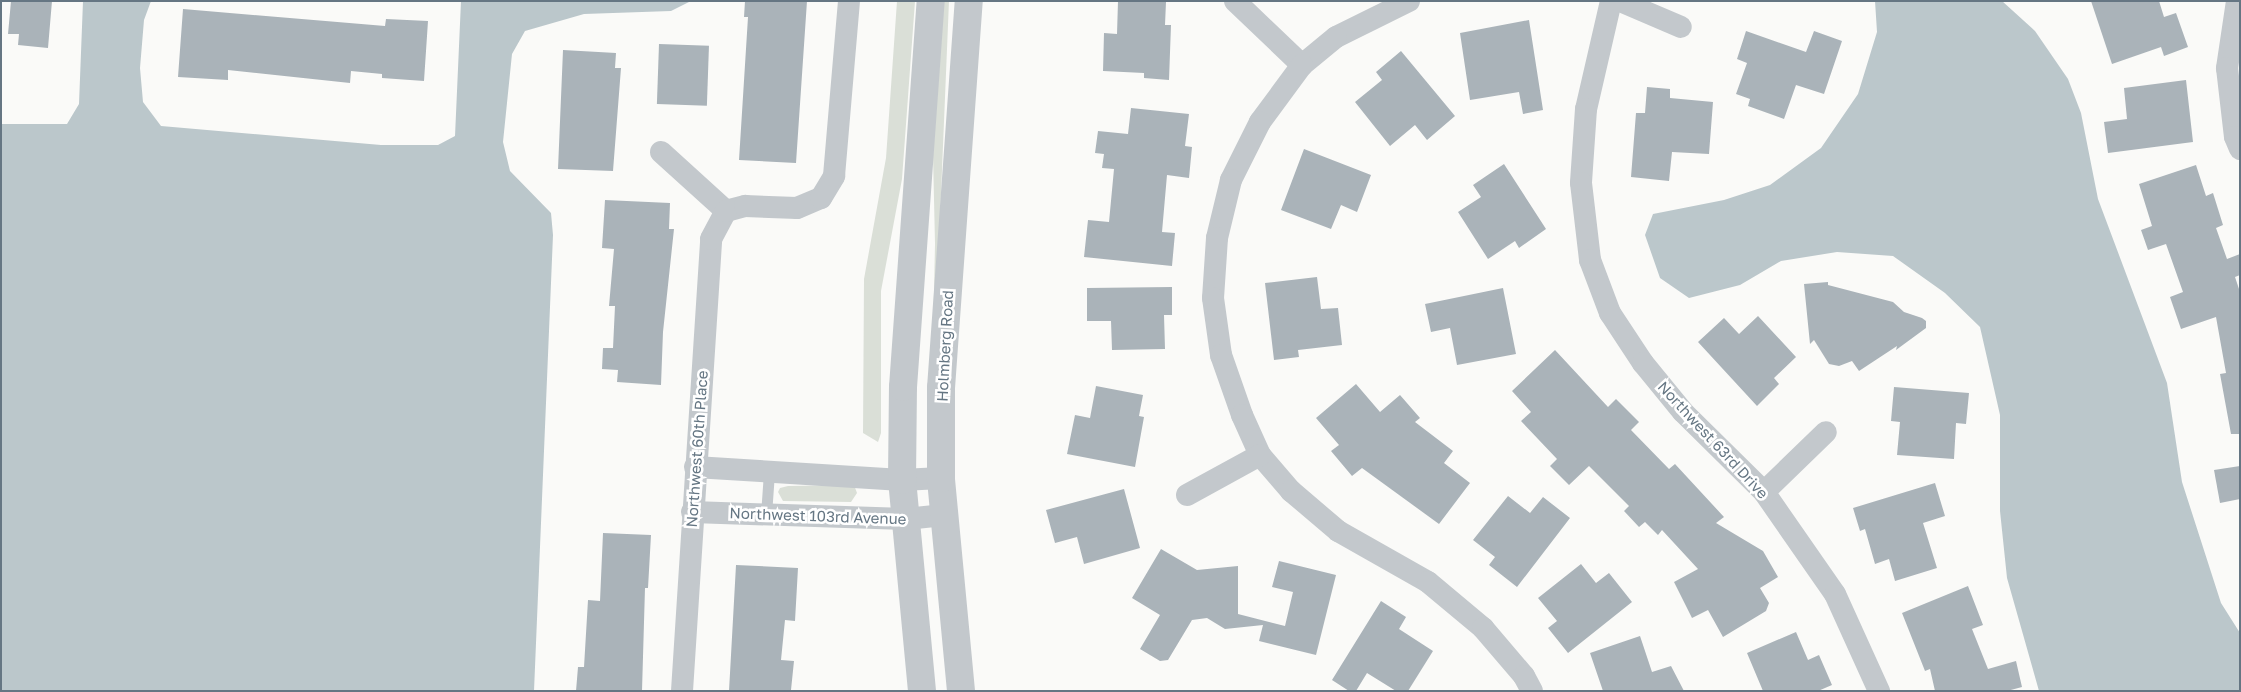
<!DOCTYPE html>
<style>
body{margin:0}
#map{position:relative;width:2241px;height:692px;overflow:hidden;background:#fafaf8;font-family:"Golos Text",sans-serif}
div>[style]{position:absolute}
[style*='--x']{left:calc(var(--x)*1px);top:calc(var(--y)*1px);width:calc(var(--w)*1px);rotate:calc(var(--a)*1deg)}
.green>*{inset:0;background:#dadfd7}
.water>*{inset:0;background:#bbc7cb}
.building>*{inset:0;background:#aab3b9;transform-origin:0 0}
.service>*{height:11px;margin:-5.5px;padding:0 5.5px;transform-origin:5.5px;border-radius:5.5px;background:#c3c8cc}
.minor>*{height:22px;margin:-11px;padding:0 11px;transform-origin:11px;border-radius:11px;background:#c3c8cc}
.tertiary>*{height:28px;margin:-14px;padding:0 14px;transform-origin:14px;border-radius:14px;background:#c3c8cc}
span{translate:-50% -50%;white-space:nowrap;text-align:center;line-height:1.15;-webkit-text-stroke:5px #fff;paint-order:stroke}
.street-label{font-size:15px;color:#657683}
.frame{position:absolute;inset:0;border:2px solid #657683;pointer-events:none}
</style>
<div id="map">
<div class="green">
<div style="clip-path:polygon(897px 1px,915px 1px,902px 179px,881px 291px,881px 433px,878px 442px,863px 433px,864px 279px,886px 158px)"></div>
<div style="clip-path:polygon(944px 1px,949px 1px,931px 435px,935px 244px,933px 155px)"></div>
<div style="clip-path:polygon(854px 485px,857px 493px,851px 502px,783px 501px,778px 492px,780px 488px,788px 486px)"></div>
</div>
<div class="water">
<div style="clip-path:polygon(83px 1px,151px 1px,144px 20px,140px 68px,143px 102px,161px 126px,381px 145px,438px 145px,455px 136px,461px 1px,691px 1px,671px 11px,584px 14px,525px 31px,512px 54px,503px 142px,510px 171px,551px 213px,553px 235px,534px 691px,1px 691px,1px 124px,67px 124px,79px 104px)"></div>
<div style="clip-path:polygon(1875px 1px,2002px 1px,2035px 31px,2068px 79px,2081px 113px,2098px 199px,2167px 383px,2182px 482px,2221px 603px,2240px 633px,2240px 691px,2039px 691px,2007px 578px,2000px 511px,2000px 415px,1980px 327px,1945px 293px,1893px 256px,1837px 252px,1781px 261px,1740px 285px,1689px 298px,1660px 278px,1645px 235px,1653px 214px,1724px 200px,1770px 185px,1821px 148px,1858px 94px,1877px 32px)"></div>
</div>
<div class="building">
<div style="clip-path:polygon(11px 1px,52px 1px,48px 48px,18px 45px,19px 34px,8px 34px)"></div>
<div style="clip-path:polygon(745px 1px,807px 1px,796px 163px,739px 160px,748px 17px,744px 17px)"></div>
<div style="clip-path:polygon(1118px 1px,1166px 2px,1165px 25px,1171px 25px,1169px 80px,1144px 78px,1144px 73px,1103px 71px,1104px 33px,1117px 34px)"></div>
<div style="clip-path:polygon(2091px 1px,2159px 1px,2164px 17px,2176px 13px,2188px 47px,2164px 56px,2161px 47px,2112px 64px)"></div>
<div style="clip-path:polygon(183px 9px,385px 26px,386px 19px,428px 21px,424px 81px,382px 78px,382px 74px,351px 71px,350px 83px,228px 70px,228px 80px,178px 77px)"></div>
<div style="clip-path:polygon(1529px 20px,1543px 110px,1523px 114px,1519px 92px,1470px 100px,1460px 33px)"></div>
<div style="clip-path:polygon(1746px 31px,1806px 52px,1814px 31px,1842px 41px,1824px 94px,1796px 85px,1784px 119px,1748px 106px,1750px 99px,1736px 94px,1747px 63px,1737px 59px)"></div>
<div style="left:659px;top:44px;width:50px;height:60px;rotate:2deg"></div>
<div style="clip-path:polygon(563px 50px,616px 53px,615px 68px,621px 68px,613px 171px,558px 169px)"></div>
<div style="clip-path:polygon(1401px 51px,1455px 116px,1427px 140px,1415px 125px,1390px 146px,1355px 102px,1382px 80px,1376px 72px)"></div>
<div style="clip-path:polygon(2186px 80px,2193px 142px,2108px 153px,2104px 122px,2127px 119px,2124px 88px)"></div>
<div style="clip-path:polygon(1647px 87px,1670px 89px,1670px 98px,1713px 102px,1709px 154px,1672px 152px,1669px 181px,1631px 177px,1636px 113px,1645px 113px)"></div>
<div style="clip-path:polygon(1131px 108px,1189px 114px,1185px 146px,1192px 147px,1189px 178px,1167px 175px,1162px 232px,1175px 233px,1172px 266px,1084px 257px,1088px 220px,1109px 222px,1114px 169px,1102px 168px,1104px 154px,1095px 153px,1098px 131px,1128px 134px)"></div>
<div style="clip-path:polygon(1304px 149px,1371px 175px,1357px 212px,1341px 205px,1331px 229px,1281px 210px)"></div>
<div style="clip-path:polygon(1504px 164px,1546px 229px,1519px 248px,1515px 241px,1488px 259px,1458px 212px,1481px 197px,1473px 185px)"></div>
<div style="clip-path:polygon(2196px 165px,2206px 196px,2213px 193px,2223px 225px,2216px 228px,2227px 259px,2240px 254px,2240px 275px,2235px 277px,2240px 292px,2240px 434px,2231px 434px,2220px 374px,2226px 373px,2216px 317px,2181px 329px,2170px 297px,2183px 292px,2166px 244px,2148px 250px,2141px 230px,2152px 226px,2139px 184px)"></div>
<div style="clip-path:polygon(605px 200px,670px 203px,669px 229px,674px 229px,663px 332px,661px 385px,617px 382px,618px 370px,602px 369px,603px 348px,613px 348px,615px 306px,609px 306px,614px 249px,602px 248px)"></div>
<div style="clip-path:polygon(1317px 277px,1321px 309px,1338px 308px,1342px 345px,1298px 350px,1299px 357px,1274px 360px,1265px 283px)"></div>
<div style="clip-path:polygon(1828px 282px,1828px 285px,1893px 302px,1904px 312px,1922px 318px,1926px 321px,1926px 328px,1896px 350px,1897px 346px,1859px 371px,1852px 361px,1839px 366px,1829px 364px,1814px 340px,1810px 344px,1804px 284px)"></div>
<div style="clip-path:polygon(1172px 287px,1172px 315px,1164px 315px,1165px 349px,1112px 350px,1111px 321px,1087px 321px,1087px 288px)"></div>
<div style="clip-path:polygon(1503px 288px,1516px 354px,1457px 365px,1450px 328px,1431px 332px,1425px 304px)"></div>
<div style="clip-path:polygon(1758px 316px,1796px 357px,1774px 378px,1779px 384px,1757px 406px,1698px 342px,1724px 318px,1739px 334px)"></div>
<div style="clip-path:polygon(1555px 350px,1608px 407px,1616px 399px,1639px 422px,1631px 430px,1669px 469px,1675px 464px,1724px 517px,1716px 523px,1763px 551px,1778px 577px,1760px 588px,1769px 603px,1766px 611px,1723px 637px,1708px 610px,1692px 618px,1674px 582px,1698px 569px,1662px 530px,1658px 535px,1645px 522px,1639px 527px,1624px 511px,1629px 506px,1589px 466px,1569px 485px,1550px 466px,1557px 459px,1521px 421px,1531px 412px,1512px 391px)"></div>
<div style="clip-path:polygon(1356px 384px,1380px 412px,1400px 395px,1420px 418px,1415px 422px,1453px 451px,1444px 463px,1470px 483px,1439px 524px,1362px 468px,1352px 476px,1331px 451px,1339px 445px,1316px 418px)"></div>
<div style="clip-path:polygon(1096px 386px,1143px 395px,1139px 416px,1144px 417px,1135px 467px,1067px 454px,1075px 415px,1090px 418px)"></div>
<div style="clip-path:polygon(1894px 387px,1969px 393px,1966px 424px,1956px 423px,1954px 459px,1897px 455px,1900px 422px,1891px 421px)"></div>
<div style="clip-path:polygon(2240px 466px,2240px 499px,2220px 503px,2214px 470px)"></div>
<div style="clip-path:polygon(1935px 483px,1945px 516px,1923px 523px,1937px 568px,1895px 581px,1889px 559px,1875px 564px,1865px 529px,1860px 531px,1853px 508px)"></div>
<div style="clip-path:polygon(1124px 489px,1140px 548px,1084px 564px,1077px 537px,1055px 543px,1046px 510px)"></div>
<div style="clip-path:polygon(1508px 496px,1530px 513px,1543px 497px,1570px 518px,1517px 587px,1489px 565px,1495px 557px,1473px 540px)"></div>
<div style="clip-path:polygon(603px 533px,651px 535px,648px 588px,645px 588px,642px 691px,576px 691px,578px 667px,584px 667px,588px 600px,600px 601px)"></div>
<div style="clip-path:polygon(1161px 549px,1197px 570px,1238px 566px,1238px 614px,1285px 626px,1293px 592px,1272px 587px,1279px 561px,1336px 575px,1316px 655px,1259px 641px,1263px 625px,1225px 629px,1207px 618px,1192px 620px,1168px 660px,1160px 661px,1140px 649px,1160px 615px,1132px 598px)"></div>
<div style="clip-path:polygon(1581px 564px,1596px 583px,1609px 573px,1632px 602px,1568px 653px,1548px 628px,1557px 621px,1538px 598px)"></div>
<div style="clip-path:polygon(736px 565px,798px 568px,795px 621px,785px 620px,781px 660px,794px 661px,791px 690px,729px 691px)"></div>
<div style="clip-path:polygon(1968px 586px,1983px 625px,1972px 629px,1988px 669px,2016px 661px,2022px 687px,2007px 691px,1935px 691px,1930px 669px,1925px 671px,1902px 613px)"></div>
<div style="clip-path:polygon(1381px 601px,1406px 617px,1399px 629px,1433px 651px,1408px 691px,1396px 691px,1367px 673px,1356px 691px,1349px 691px,1332px 680px)"></div>
<div style="clip-path:polygon(1796px 632px,1808px 660px,1819px 655px,1832px 685px,1818px 691px,1763px 691px,1747px 653px)"></div>
<div style="clip-path:polygon(1640px 636px,1652px 672px,1671px 666px,1684px 691px,1603px 691px,1590px 653px)"></div>
</div>
<div class="service">
<div style="--x:766;--y:515;--w:43;--a:-86"></div>
</div>
<div class="minor">
<div style="--x:1235;--y:1;--w:93;--a:43.7"></div>
<div style="--x:1409;--y:1;--w:81;--a:153.7"></div>
<div style="--x:1336;--y:37;--w:44;--a:140.5"></div>
<div style="--x:1302;--y:65;--w:71;--a:126.4"></div>
<div style="--x:1260;--y:122;--w:65;--a:116.6"></div>
<div style="--x:1231;--y:180;--w:60;--a:103.6"></div>
<div style="--x:1217;--y:238;--w:60;--a:93.8"></div>
<div style="--x:1213;--y:298;--w:58;--a:82"></div>
<div style="--x:1221;--y:355;--w:64;--a:70.7"></div>
<div style="--x:1242;--y:415;--w:44;--a:65.8"></div>
<div style="--x:1260;--y:455;--w:48;--a:49.3"></div>
<div style="--x:1291;--y:491;--w:62;--a:40.4"></div>
<div style="--x:1338;--y:531;--w:103;--a:29.5"></div>
<div style="--x:1428;--y:582;--w:72;--a:39.9"></div>
<div style="--x:1483;--y:628;--w:63;--a:49.5"></div>
<div style="--x:1524;--y:676;--w:17;--a:62"></div>
<div style="--x:1611;--y:1;--w:111;--a:103"></div>
<div style="--x:1586;--y:109;--w:74;--a:93.9"></div>
<div style="--x:1581;--y:183;--w:78;--a:83.3"></div>
<div style="--x:1590;--y:260;--w:57;--a:69.3"></div>
<div style="--x:1610;--y:313;--w:60;--a:56.6"></div>
<div style="--x:1643;--y:363;--w:63;--a:50.8"></div>
<div style="--x:1683;--y:412;--w:114;--a:44.6"></div>
<div style="--x:1764;--y:492;--w:124;--a:55.2"></div>
<div style="--x:1835;--y:594;--w:107;--a:65.6"></div>
<div style="--x:1620;--y:1;--w:66;--a:23.1"></div>
<div style="--x:2237;--y:1;--w:68;--a:98.5"></div>
<div style="--x:2227;--y:68;--w:69;--a:83.4"></div>
<div style="--x:2235;--y:137;--w:13;--a:67"></div>
<div style="--x:661;--y:152;--w:88;--a:42.2"></div>
<div style="--x:695;--y:467;--w:207;--a:3.6"></div>
<div style="--x:902;--y:480;--w:39;--a:-3"></div>
<div style="--x:1764;--y:492;--w:86;--a:-44.1"></div>
<div style="--x:1187;--y:495;--w:83;--a:-28.7"></div>
<div style="--x:692;--y:512;--w:214;--a:1.9"></div>
<div style="--x:906;--y:519;--w:38;--a:-6"></div>
<div style="--x:682;--y:691;--w:453;--a:-86.3"></div>
<div style="--x:711;--y:239;--w:32;--a:-62"></div>
<div style="--x:726;--y:211;--w:20;--a:-15"></div>
<div style="--x:745;--y:206;--w:52;--a:2.2"></div>
<div style="--x:797;--y:208;--w:26;--a:-23"></div>
<div style="--x:821;--y:198;--w:26;--a:-59"></div>
<div style="--x:834;--y:176;--w:176;--a:-85.1"></div>
</div>
<div class="tertiary">
<div style="--x:922;--y:691;--w:212;--a:-95.4"></div>
<div style="--x:902;--y:480;--w:93;--a:-89.4"></div>
<div style="--x:903;--y:387;--w:387;--a:-85.9"></div>
<div style="--x:961;--y:691;--w:214;--a:-95.4"></div>
<div style="--x:941;--y:478;--w:90;--a:-90"></div>
<div style="--x:941;--y:388;--w:388;--a:-85.9"></div>
</div>
<div class="street-label">
<span style="left:945px;top:346px;rotate:-87deg">Holmberg Road</span>
<span style="left:1713px;top:440px;rotate:47deg">Northwest 63rd Drive</span>
<span style="left:697px;top:449px;rotate:-86deg">Northwest 60th Place</span>
<span style="left:818px;top:516px;rotate:2deg">Northwest 103rd Avenue</span>
</div>
<div class="frame"></div>
</div>
